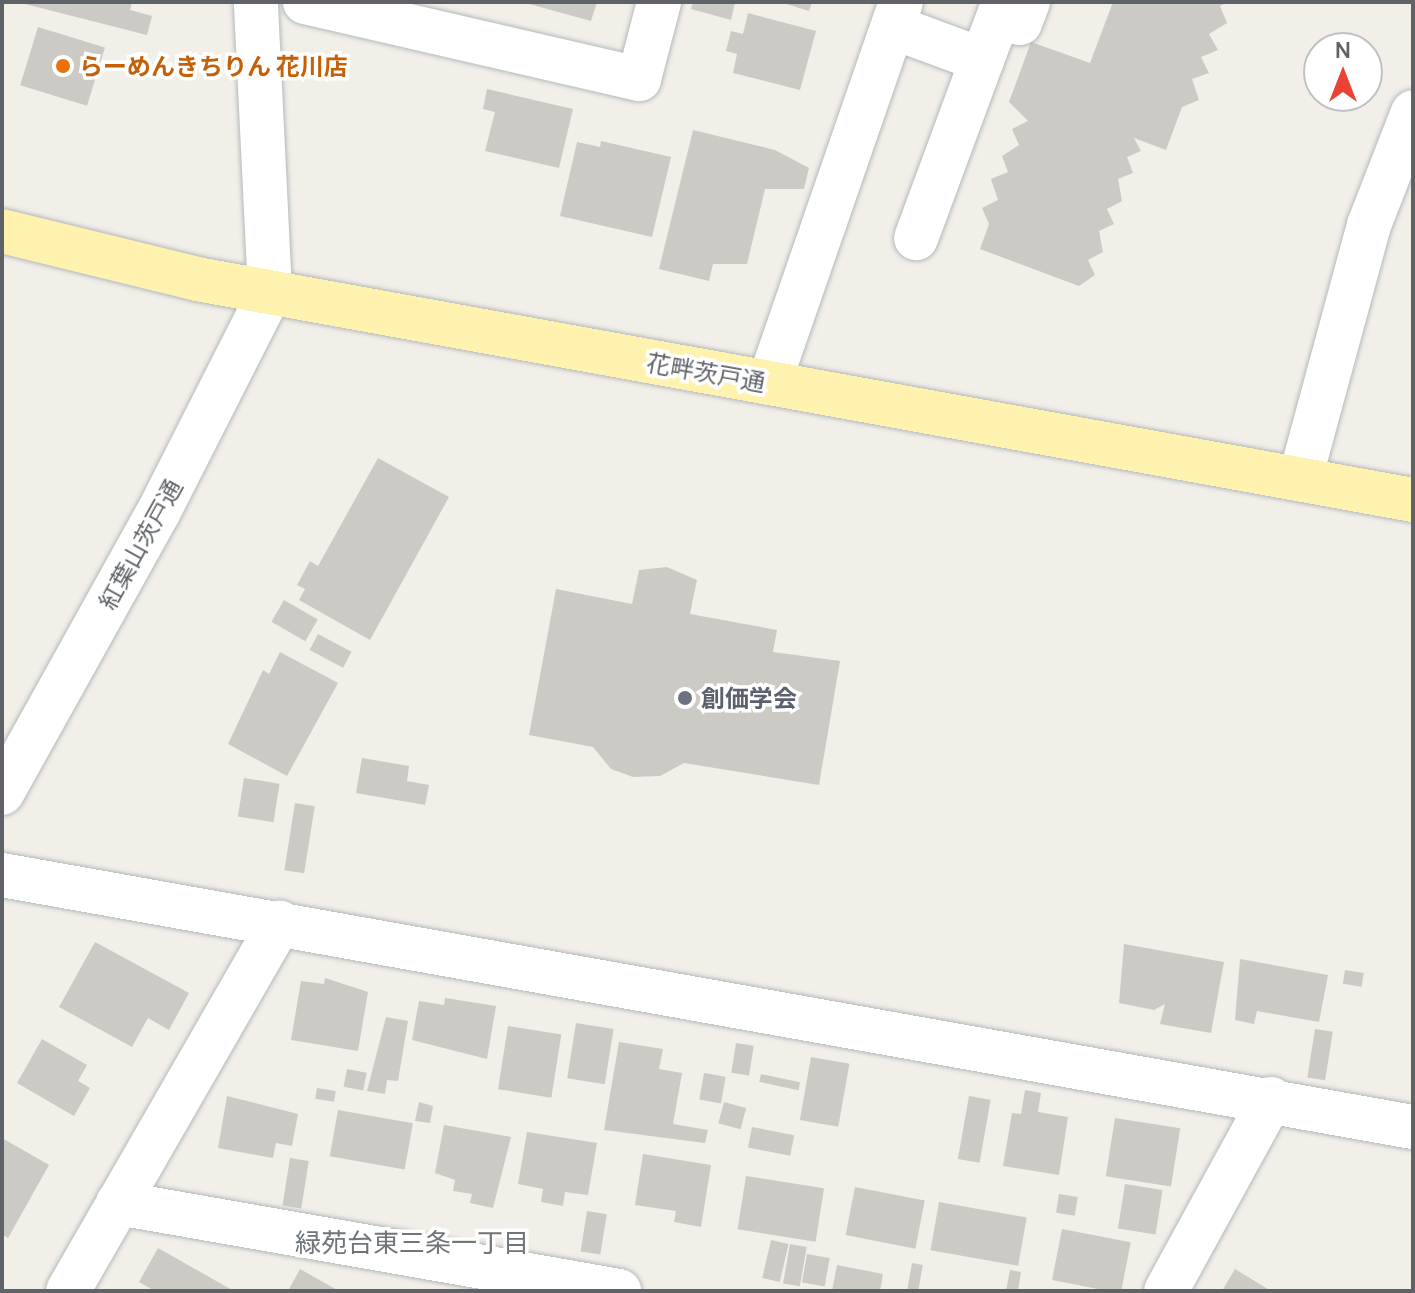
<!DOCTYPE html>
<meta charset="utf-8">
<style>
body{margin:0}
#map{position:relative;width:1415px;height:1293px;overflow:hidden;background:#f1efe8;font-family:Manrope,"Noto Sans JP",sans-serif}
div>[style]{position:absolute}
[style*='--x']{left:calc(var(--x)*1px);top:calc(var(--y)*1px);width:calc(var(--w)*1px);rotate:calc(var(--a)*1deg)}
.building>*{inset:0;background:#cccac5;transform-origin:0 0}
.roads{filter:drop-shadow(0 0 2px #b5b8bc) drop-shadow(0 0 2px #b5b8bc)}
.minor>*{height:44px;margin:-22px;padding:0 22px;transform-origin:22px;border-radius:22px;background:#fff}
.major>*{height:44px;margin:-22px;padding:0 22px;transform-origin:22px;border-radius:22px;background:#fff2af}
.dots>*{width:22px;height:22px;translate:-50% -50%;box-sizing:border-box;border:4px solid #fff;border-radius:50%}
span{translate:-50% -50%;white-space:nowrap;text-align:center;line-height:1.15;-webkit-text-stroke:7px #fff;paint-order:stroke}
.food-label{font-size:24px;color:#c56008;font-weight:700}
.left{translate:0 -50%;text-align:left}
.street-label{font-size:24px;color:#5f6368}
.worship-label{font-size:24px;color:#5b616d;font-weight:700}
.neighbourhood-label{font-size:26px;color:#70757a}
.frame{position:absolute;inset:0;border:4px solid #5f6368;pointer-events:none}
.north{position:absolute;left:1303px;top:32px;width:80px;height:80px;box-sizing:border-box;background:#fff;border:2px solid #bfc1c3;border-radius:50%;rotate:0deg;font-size:22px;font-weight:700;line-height:32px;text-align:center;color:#5f6368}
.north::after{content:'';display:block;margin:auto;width:28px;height:36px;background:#ea4335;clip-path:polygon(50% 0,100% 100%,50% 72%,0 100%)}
</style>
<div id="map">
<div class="building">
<div style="clip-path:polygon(132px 2px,130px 10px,152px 16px,147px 35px,21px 3px)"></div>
<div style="clip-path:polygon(522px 2px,597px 2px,591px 21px)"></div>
<div style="clip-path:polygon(693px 2px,735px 2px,731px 20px,691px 9px)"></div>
<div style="clip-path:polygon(780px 2px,812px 2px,809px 11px)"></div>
<div style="clip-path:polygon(1113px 2px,1228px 2px,1220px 6px,1227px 23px,1209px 34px,1218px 50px,1201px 57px,1209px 73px,1192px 79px,1199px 100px,1182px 107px,1166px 150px,1134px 138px,1141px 151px,1127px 157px,1133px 173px,1118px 179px,1122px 201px,1107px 209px,1114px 224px,1099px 231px,1103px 252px,1088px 260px,1095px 275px,1079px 286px,980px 249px,989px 224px,982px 208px,998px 200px,991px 179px,1008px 172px,1002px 156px,1019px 145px,1012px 129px,1028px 121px,1009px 102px,1031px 42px,1090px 63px)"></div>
<div style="clip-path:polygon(748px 13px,816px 31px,800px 90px,733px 73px,737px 54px,726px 51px,731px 31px,743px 34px)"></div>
<div style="left:38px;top:27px;width:70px;height:61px;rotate:17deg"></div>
<div style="clip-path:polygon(487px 89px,573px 109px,559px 168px,485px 151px,495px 112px,483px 109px)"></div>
<div style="clip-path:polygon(693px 130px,775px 150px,809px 168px,804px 189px,765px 189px,747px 264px,713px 264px,709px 281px,659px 269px)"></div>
<div style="clip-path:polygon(601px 141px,671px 157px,652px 237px,560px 216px,577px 142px,600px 147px)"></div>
<div style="clip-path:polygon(378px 458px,449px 497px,370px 640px,299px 600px,305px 589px,297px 585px,310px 561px,318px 566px)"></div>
<div style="clip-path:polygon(667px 567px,697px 580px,690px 614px,777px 630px,773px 652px,840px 661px,819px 785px,684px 763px,660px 776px,633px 777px,611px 769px,593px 747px,529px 735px,556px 589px,632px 604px,639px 570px)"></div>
<div style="left:284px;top:600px;width:39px;height:25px;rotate:30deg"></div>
<div style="left:318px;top:634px;width:38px;height:18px;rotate:28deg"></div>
<div style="clip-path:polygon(280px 652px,338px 683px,287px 776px,228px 744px,263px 670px,269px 674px)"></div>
<div style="clip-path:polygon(362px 758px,409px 766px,407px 781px,429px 785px,425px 805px,356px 793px)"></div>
<div style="left:244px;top:778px;width:36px;height:39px;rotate:9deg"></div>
<div style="left:295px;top:803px;width:20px;height:68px;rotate:9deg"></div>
<div style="clip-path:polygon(95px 942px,189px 993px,169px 1030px,148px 1018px,132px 1047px,59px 1007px)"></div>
<div style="clip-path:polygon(1124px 944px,1224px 962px,1211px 1033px,1160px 1024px,1165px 1004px,1154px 1010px,1119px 1003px)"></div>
<div style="clip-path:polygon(1240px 959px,1328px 975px,1319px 1022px,1257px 1011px,1254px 1024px,1235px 1020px)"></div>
<div style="left:1345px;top:970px;width:19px;height:14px;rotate:9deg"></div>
<div style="clip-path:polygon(325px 978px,368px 992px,358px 1051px,291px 1040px,301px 981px,324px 984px)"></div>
<div style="clip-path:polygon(445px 998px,496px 1006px,487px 1059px,412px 1040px,419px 1001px,444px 1005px)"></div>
<div style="clip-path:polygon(386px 1017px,408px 1021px,398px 1081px,387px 1080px,385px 1094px,367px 1091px)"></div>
<div style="left:576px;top:1023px;width:38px;height:56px;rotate:9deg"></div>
<div style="left:508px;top:1026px;width:54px;height:64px;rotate:9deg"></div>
<div style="left:1315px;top:1029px;width:18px;height:49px;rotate:9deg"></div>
<div style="clip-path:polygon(42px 1039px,87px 1065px,78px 1081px,90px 1088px,74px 1116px,17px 1083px)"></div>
<div style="clip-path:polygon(619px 1042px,663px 1049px,659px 1069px,682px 1073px,673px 1124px,708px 1130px,705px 1143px,604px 1130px)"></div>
<div style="left:736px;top:1043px;width:18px;height:30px;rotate:9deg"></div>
<div style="left:811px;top:1057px;width:39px;height:64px;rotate:10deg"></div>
<div style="left:347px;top:1069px;width:20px;height:18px;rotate:11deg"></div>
<div style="left:704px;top:1073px;width:22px;height:27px;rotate:10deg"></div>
<div style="left:761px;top:1074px;width:40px;height:8px;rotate:12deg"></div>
<div style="left:317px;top:1088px;width:19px;height:11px;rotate:9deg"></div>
<div style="clip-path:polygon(1025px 1090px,1041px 1093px,1038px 1112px,1068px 1117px,1059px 1175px,1003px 1166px,1012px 1113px,1021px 1114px)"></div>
<div style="clip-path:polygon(227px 1096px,298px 1114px,292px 1146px,276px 1143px,273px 1158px,218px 1148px)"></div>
<div style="left:969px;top:1096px;width:22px;height:64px;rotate:10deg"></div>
<div style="clip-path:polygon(419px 1102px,433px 1106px,430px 1123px,415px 1121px)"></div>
<div style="left:724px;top:1102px;width:23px;height:22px;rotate:15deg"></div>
<div style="left:338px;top:1110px;width:76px;height:47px;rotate:10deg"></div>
<div style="left:1115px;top:1118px;width:66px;height:59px;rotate:9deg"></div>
<div style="clip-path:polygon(444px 1125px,511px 1137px,493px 1208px,470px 1203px,472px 1194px,453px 1191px,455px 1180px,435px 1173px)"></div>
<div style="left:752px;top:1127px;width:43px;height:21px;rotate:11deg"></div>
<div style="clip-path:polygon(527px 1132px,597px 1143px,588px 1195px,565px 1192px,563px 1206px,541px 1202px,543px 1189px,518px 1184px)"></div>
<div style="clip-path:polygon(2px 1138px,49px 1165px,8px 1238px,2px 1234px)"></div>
<div style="clip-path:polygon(643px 1154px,711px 1165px,701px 1227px,674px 1222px,676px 1211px,635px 1205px)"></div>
<div style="left:290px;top:1158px;width:19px;height:48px;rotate:9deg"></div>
<div style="left:746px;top:1176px;width:79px;height:54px;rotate:9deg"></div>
<div style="left:1125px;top:1184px;width:38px;height:45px;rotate:9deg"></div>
<div style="left:855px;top:1187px;width:71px;height:49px;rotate:11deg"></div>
<div style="left:1059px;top:1194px;width:19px;height:19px;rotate:9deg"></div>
<div style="left:939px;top:1202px;width:89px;height:49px;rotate:10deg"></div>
<div style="left:587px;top:1211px;width:20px;height:41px;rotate:9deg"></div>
<div style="left:1062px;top:1229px;width:70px;height:52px;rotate:11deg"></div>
<div style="left:771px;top:1240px;width:18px;height:39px;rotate:13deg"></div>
<div style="left:790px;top:1244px;width:17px;height:40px;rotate:10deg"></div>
<div style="clip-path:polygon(158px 1248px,234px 1291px,155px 1291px,139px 1282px)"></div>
<div style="left:807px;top:1254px;width:23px;height:29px;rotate:10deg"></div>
<div style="left:912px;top:1263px;width:11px;height:28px;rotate:10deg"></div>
<div style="clip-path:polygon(837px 1265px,883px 1274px,880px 1291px,832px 1291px)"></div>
<div style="clip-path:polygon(300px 1269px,339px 1291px,288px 1291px)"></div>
<div style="clip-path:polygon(1235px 1269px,1271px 1291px,1222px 1291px)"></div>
<div style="clip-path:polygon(1010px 1270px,1021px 1272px,1018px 1291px,1006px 1291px)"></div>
</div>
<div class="roads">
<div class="minor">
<div style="--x:305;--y:2;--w:343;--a:13"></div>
<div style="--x:639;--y:79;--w:80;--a:-75.4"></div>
<div style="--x:893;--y:27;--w:95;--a:20.3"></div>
<div style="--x:982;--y:60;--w:190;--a:110.3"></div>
<div style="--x:982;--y:60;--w:48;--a:-69.3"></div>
<div style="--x:999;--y:15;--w:22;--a:21"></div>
<div style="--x:1020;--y:23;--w:22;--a:-69"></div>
<div style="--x:769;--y:383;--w:403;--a:-70.9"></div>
<div style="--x:1300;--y:479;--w:263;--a:-74.8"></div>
<div style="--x:1369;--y:225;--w:121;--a:-68.7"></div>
<div style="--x:2;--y:793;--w:321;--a:-60.9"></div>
<div style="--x:158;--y:513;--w:248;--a:-63.1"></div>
<div style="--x:270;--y:292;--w:290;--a:-92.8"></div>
<div style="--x:2;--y:875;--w:1433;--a:10.13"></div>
<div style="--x:118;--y:1203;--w:509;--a:9.96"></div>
<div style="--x:68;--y:1291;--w:425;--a:-60.1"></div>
<div style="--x:1166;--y:1291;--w:219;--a:-61.3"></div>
</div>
<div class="major">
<div style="--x:2;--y:231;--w:201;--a:13.8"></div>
<div style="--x:197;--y:279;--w:1236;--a:10.3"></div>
</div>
</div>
<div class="dots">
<div style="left:63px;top:66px;background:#e8710a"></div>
<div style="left:685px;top:698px;background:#6b7280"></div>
</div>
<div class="food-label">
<span class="left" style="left:79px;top:66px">らーめんきちりん 花川店</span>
</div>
<div class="street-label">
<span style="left:706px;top:372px;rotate:10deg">花畔茨戸通</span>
<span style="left:140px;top:544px;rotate:-61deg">紅葉山茨戸通</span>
</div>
<div class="worship-label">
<span class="left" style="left:701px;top:698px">創価学会</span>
</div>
<div class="neighbourhood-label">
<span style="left:412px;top:1243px">緑苑台東三条一丁目</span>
</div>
<div class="frame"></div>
<div class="north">N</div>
</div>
